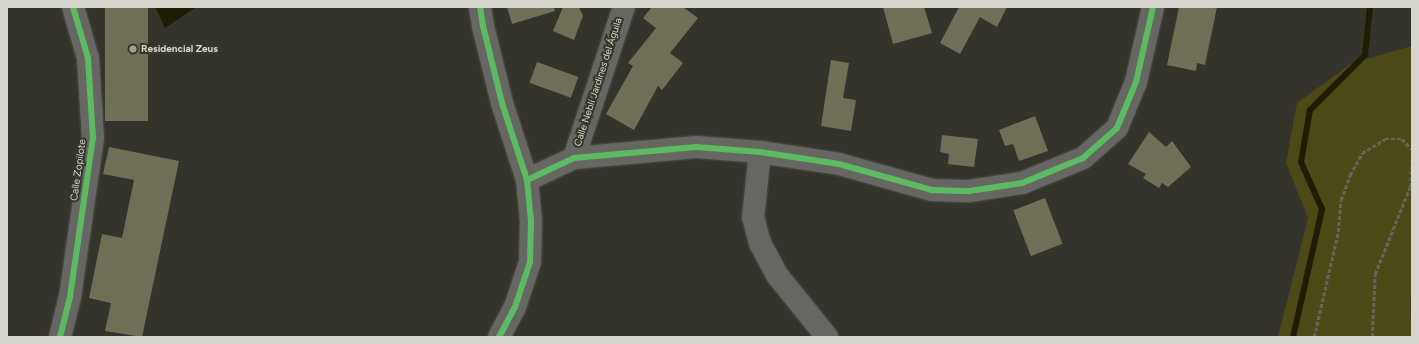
<!DOCTYPE html>
<meta charset="utf-8">
<style>
body{margin:0}
#map{position:relative;width:1419px;height:344px;overflow:hidden;background:#34342d;font-family:Figtree,sans-serif}
div>[style]{position:absolute}
[style*='--x']{left:calc(var(--x)*1px);top:calc(var(--y)*1px);width:calc(var(--w)*1px);rotate:calc(var(--a)*1deg)}
.green>*{inset:0;background:#4b4a16}
.water>*{inset:0;background:#1e1d04}
.stream>*{height:6px;margin:-3px;padding:0 3px;transform-origin:3px;border-radius:3px;background:#1e1d04}
.building>*{inset:0;background:#6f6e57;transform-origin:0 0}
.path>*{height:2.5px;margin-top:-1.25px;transform-origin:0;background:repeating-linear-gradient(90deg,#64645f 0 4px,transparent 0 6px)}
.roads{filter:drop-shadow(0 0 1px #50504b) drop-shadow(0 0 1px #50504b)}
.street>*{height:22px;margin:-11px;padding:0 11px;transform-origin:11px;border-radius:11px;background:#666662}
.cycleway>*{height:6px;margin:-3px;padding:0 3px;transform-origin:3px;border-radius:3px;background:#5cba63}
.dots>*{width:11px;height:11px;translate:-50% -50%;box-sizing:border-box;border:2px solid #37372a;border-radius:50%}
span{translate:-50% -50%;white-space:nowrap;text-align:center;line-height:1.15;-webkit-text-stroke:4px #37372a;paint-order:stroke}
.poi-label{font-size:10px;color:#d6d6ce;font-weight:700}
.left{translate:0 -50%;text-align:left}
.street-label{font-size:10px;color:#d6d6ce}
.frame{position:absolute;inset:0;border:8px solid #d6d6ce;pointer-events:none}
</style>
<div id="map">
<div class="green">
<div style="clip-path:polygon(1412px 46px,1412px 288px,1410px 302px,1412px 337px,1278px 337px,1308px 218px,1286px 163px,1297px 103px,1352px 63px)"></div>
</div>
<div class="water">
<div style="clip-path:polygon(155px 7px,196px 7px,165px 28px)"></div>
</div>
<div class="stream">
<div style="--x:1293;--y:337;--w:131;--a:-77.2"></div>
<div style="--x:1322;--y:209;--w:51;--a:-114.1"></div>
<div style="--x:1301;--y:162;--w:53;--a:-80.2"></div>
<div style="--x:1310;--y:110;--w:78;--a:-45"></div>
<div style="--x:1365;--y:55;--w:48;--a:-84.1"></div>
</div>
<div class="building">
<div style="left:105px;top:7px;width:43px;height:114px"></div>
<div style="clip-path:polygon(507px 7px,554px 7px,555px 11px,512px 24px)"></div>
<div style="clip-path:polygon(563px 7px,579px 7px,583px 16px,574px 40px,553px 31px)"></div>
<div style="clip-path:polygon(652px 7px,683px 7px,698px 18px,670px 53px,683px 63px,662px 90px,658px 86px,634px 130px,606px 114px,633px 66px,628px 63px,656px 28px,643px 18px)"></div>
<div style="clip-path:polygon(883px 7px,924px 7px,932px 33px,893px 44px)"></div>
<div style="clip-path:polygon(959px 7px,1007px 7px,997px 27px,980px 17px,960px 54px,940px 43px)"></div>
<div style="clip-path:polygon(1179px 7px,1217px 7px,1205px 65px,1197px 63px,1196px 71px,1167px 65px)"></div>
<div style="clip-path:polygon(831px 60px,849px 63px,843px 98px,856px 100px,851px 131px,821px 126px)"></div>
<div style="left:537px;top:62px;width:44px;height:22px;rotate:20deg"></div>
<div style="clip-path:polygon(1035px 116px,1048px 151px,1019px 161px,1013px 144px,1005px 146px,999px 130px)"></div>
<div style="clip-path:polygon(1149px 132px,1166px 147px,1172px 141px,1191px 167px,1168px 187px,1162px 183px,1159px 188px,1143px 178px,1146px 174px,1128px 164px)"></div>
<div style="clip-path:polygon(942px 135px,978px 139px,974px 167px,948px 164px,949px 154px,940px 152px)"></div>
<div style="clip-path:polygon(109px 147px,179px 161px,142px 337px,105px 331px,111px 303px,89px 298px,102px 234px,122px 238px,134px 180px,103px 174px)"></div>
<div style="left:1045px;top:198px;width:49px;height:34px;rotate:69deg"></div>
</div>
<div class="path">
<div style="--x:1314;--y:337;--w:108;--a:-77.1"></div>
<div style="--x:1338;--y:232;--w:32;--a:-85"></div>
<div style="--x:1341;--y:200;--w:27;--a:-70"></div>
<div style="--x:1350;--y:175;--w:25;--a:-61"></div>
<div style="--x:1362;--y:153;--w:27;--a:-31"></div>
<div style="--x:1385;--y:139;--w:17;--a:0"></div>
<div style="--x:1402;--y:139;--w:14;--a:45"></div>
<div style="--x:1372;--y:337;--w:63;--a:-87.3"></div>
<div style="--x:1375;--y:274;--w:94;--a:-68.1"></div>
<div style="--x:1410;--y:187;--w:30;--a:-86"></div>
</div>
<div class="roads">
<div class="street">
<div style="--x:480;--y:7;--w:19;--a:81"></div>
<div style="--x:483;--y:26;--w:79;--a:76.1"></div>
<div style="--x:502;--y:103;--w:81;--a:72"></div>
<div style="--x:527;--y:180;--w:41;--a:84.4"></div>
<div style="--x:531;--y:221;--w:41;--a:91.4"></div>
<div style="--x:530;--y:262;--w:47;--a:108.4"></div>
<div style="--x:515;--y:307;--w:34;--a:118"></div>
<div style="--x:760;--y:152;--w:65;--a:96.1"></div>
<div style="--x:753;--y:217;--w:27;--a:75"></div>
<div style="--x:760;--y:243;--w:36;--a:62"></div>
<div style="--x:777;--y:275;--w:80;--a:51.1"></div>
<div style="--x:574;--y:158;--w:159;--a:-71.7"></div>
<div style="--x:527;--y:180;--w:52;--a:-25.1"></div>
<div style="--x:574;--y:158;--w:123;--a:-5.1"></div>
<div style="--x:697;--y:147;--w:63;--a:4.5"></div>
<div style="--x:760;--y:152;--w:80;--a:8.6"></div>
<div style="--x:839;--y:164;--w:97;--a:15.6"></div>
<div style="--x:932;--y:190;--w:37;--a:2"></div>
<div style="--x:969;--y:191;--w:54;--a:-8.6"></div>
<div style="--x:1022;--y:183;--w:66;--a:-22.3"></div>
<div style="--x:1083;--y:158;--w:45;--a:-41.4"></div>
<div style="--x:1117;--y:128;--w:50;--a:-67.6"></div>
<div style="--x:1136;--y:82;--w:77;--a:-77.2"></div>
<div style="--x:60;--y:337;--w:41;--a:-76"></div>
<div style="--x:70;--y:297;--w:161;--a:-81.8"></div>
<div style="--x:93;--y:138;--w:80;--a:-93.6"></div>
<div style="--x:88;--y:58;--w:53;--a:-106.4"></div>
</div>
</div>
<div class="cycleway">
<div style="--x:480;--y:7;--w:19;--a:81"></div>
<div style="--x:483;--y:26;--w:79;--a:76.1"></div>
<div style="--x:502;--y:103;--w:81;--a:72"></div>
<div style="--x:527;--y:180;--w:41;--a:84.4"></div>
<div style="--x:531;--y:221;--w:41;--a:91.4"></div>
<div style="--x:530;--y:262;--w:47;--a:108.4"></div>
<div style="--x:515;--y:307;--w:34;--a:118"></div>
<div style="--x:527;--y:180;--w:52;--a:-25.1"></div>
<div style="--x:574;--y:158;--w:123;--a:-5.1"></div>
<div style="--x:697;--y:147;--w:63;--a:4.5"></div>
<div style="--x:760;--y:152;--w:80;--a:8.6"></div>
<div style="--x:839;--y:164;--w:97;--a:15.6"></div>
<div style="--x:932;--y:190;--w:37;--a:2"></div>
<div style="--x:969;--y:191;--w:54;--a:-8.6"></div>
<div style="--x:1022;--y:183;--w:66;--a:-22.3"></div>
<div style="--x:1083;--y:158;--w:45;--a:-41.4"></div>
<div style="--x:1117;--y:128;--w:50;--a:-67.6"></div>
<div style="--x:1136;--y:82;--w:77;--a:-77.2"></div>
<div style="--x:60;--y:337;--w:41;--a:-76"></div>
<div style="--x:70;--y:297;--w:161;--a:-81.8"></div>
<div style="--x:93;--y:138;--w:80;--a:-93.6"></div>
<div style="--x:88;--y:58;--w:53;--a:-106.4"></div>
</div>
<div class="dots">
<div style="left:133px;top:49px;background:#9d9d96"></div>
</div>
<div class="poi-label">
<span class="left" style="left:141px;top:49px">Residencial Zeus</span>
</div>
<div class="street-label">
<span style="left:598px;top:82px;rotate:-72deg">Calle Neblí Jardines del Águila</span>
<span style="left:78px;top:170px;rotate:-82deg">Calle Zopilote</span>
</div>
<div class="frame"></div>
</div>
